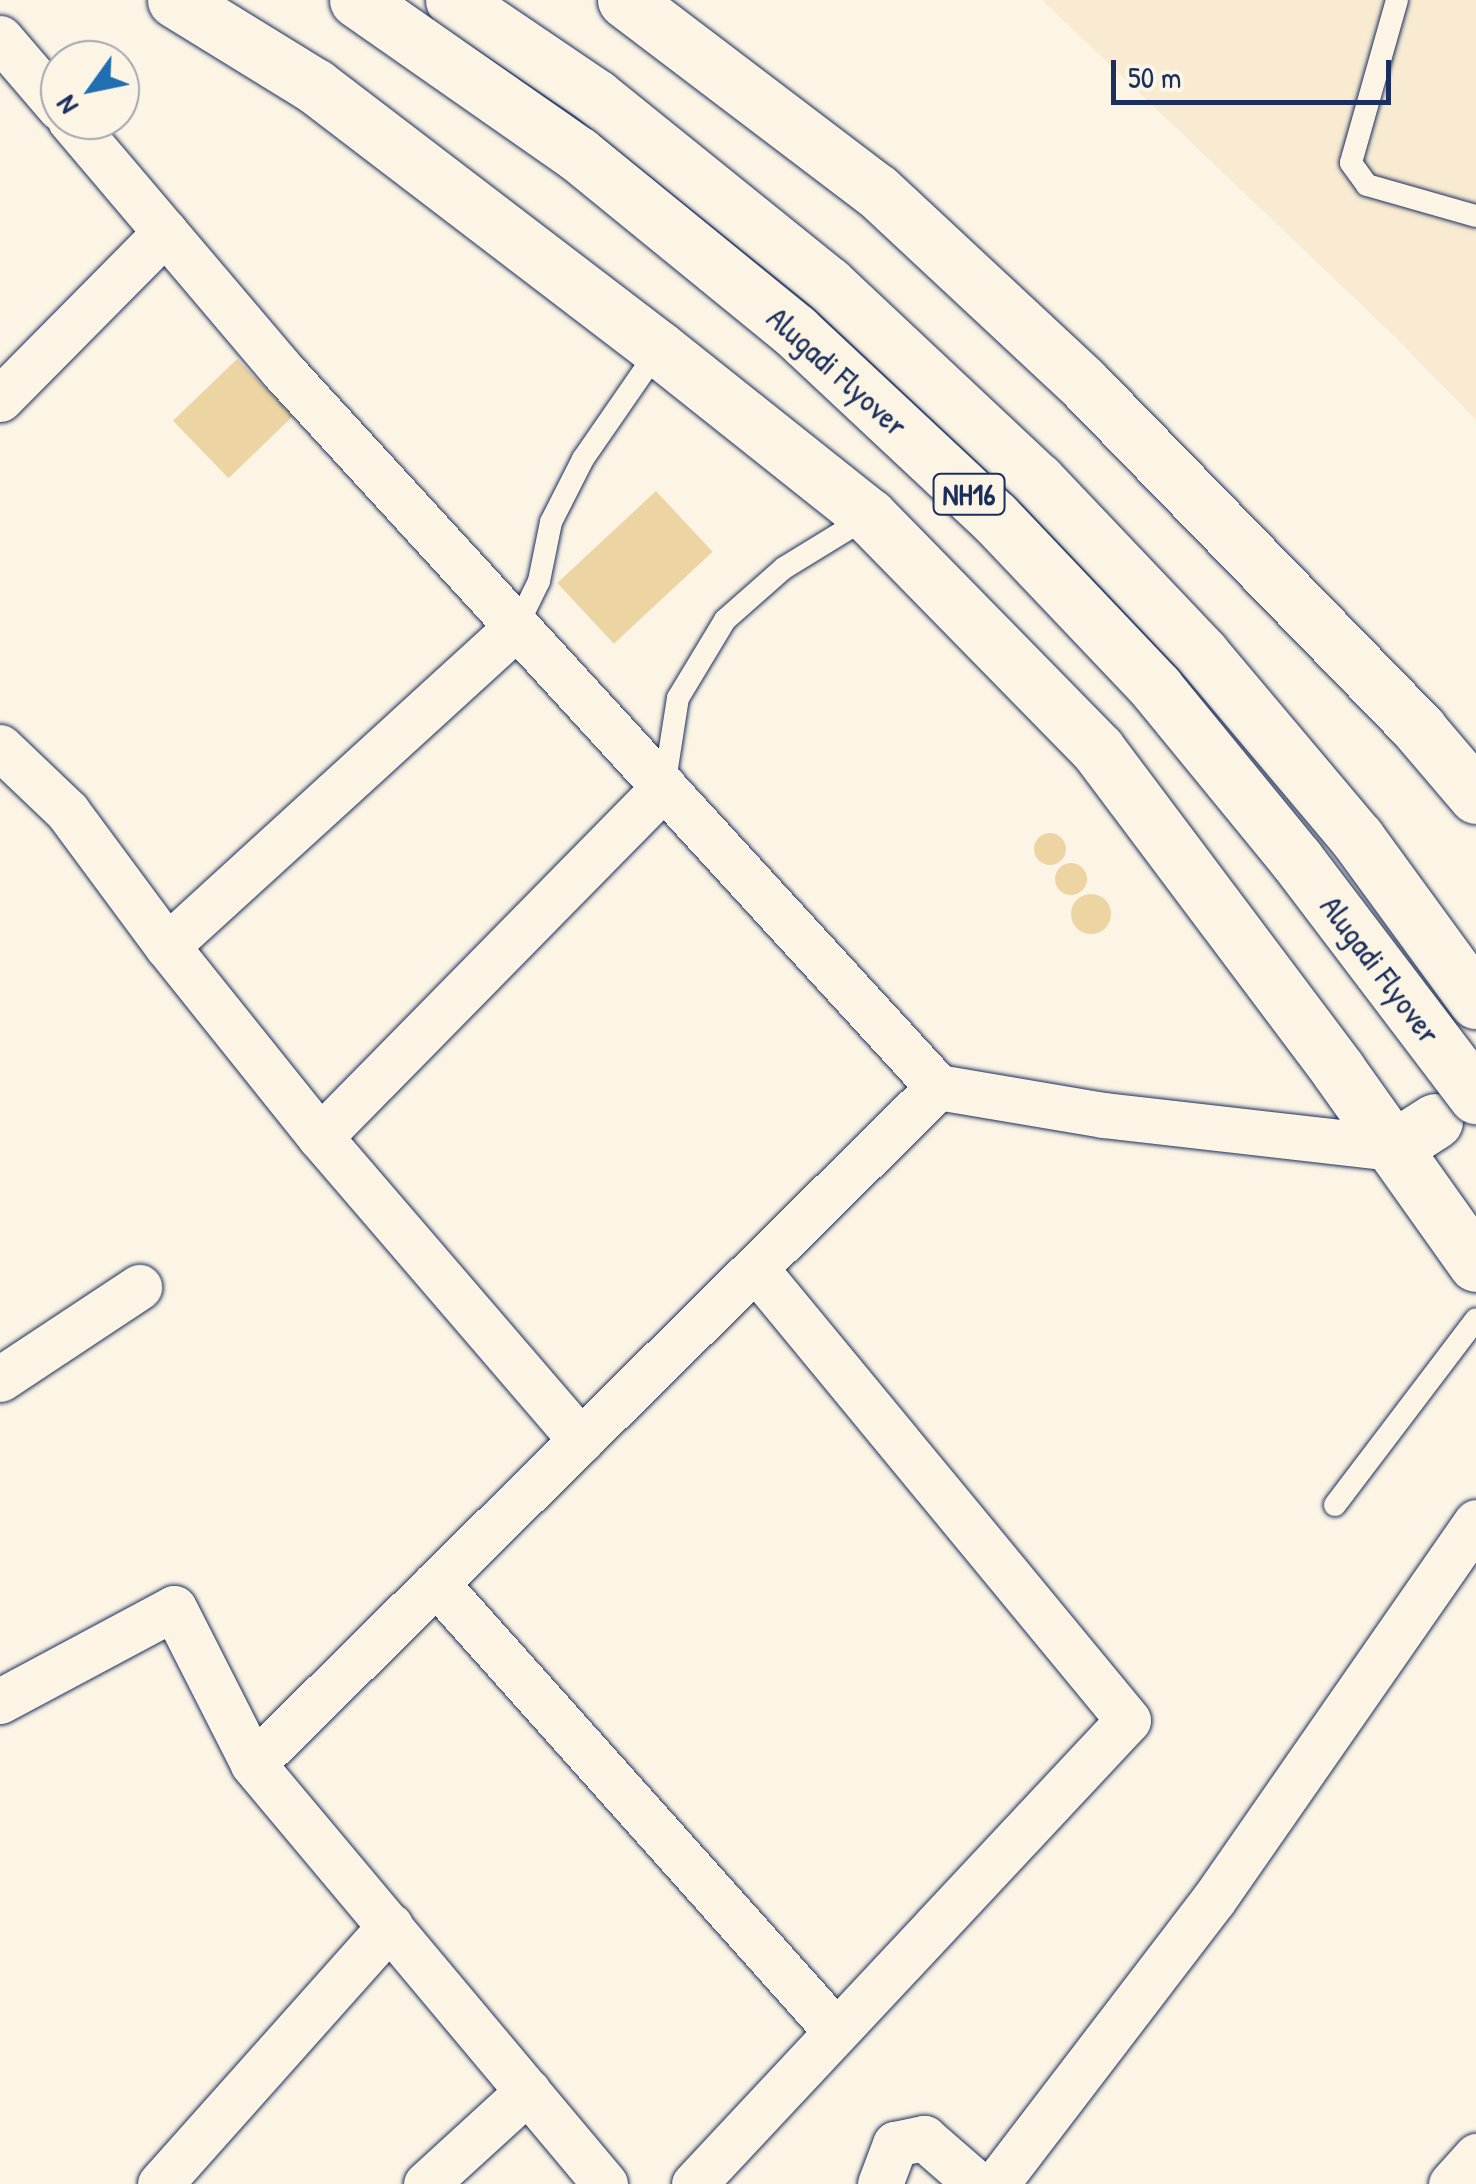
<!DOCTYPE html>
<style>
body{margin:0}
#map{position:relative;width:1476px;height:2184px;overflow:hidden;background:#fcf5e5;font-family:"Patrick Hand",sans-serif}
div>[style]{position:absolute}
[style*='--x']{left:calc(var(--x)*1px);top:calc(var(--y)*1px);width:calc(var(--w)*1px);rotate:calc(var(--a)*1deg)}
.built>*{inset:0;background:#f8ebd1}
.building>*{inset:0;background:#edd4a3;transform-origin:0 0}
.round{border-radius:50%}
.roads{filter:drop-shadow(0 0 2px #1b2f5e) drop-shadow(0 0 2px #1b2f5e)}
.service>*{height:22px;margin:-11px;padding:0 11px;transform-origin:11px;border-radius:11px;background:#fcf5e5}
.minor>*{height:45px;margin:-22.5px;padding:0 22.5px;transform-origin:22.5px;border-radius:22.5px;background:#fcf5e5}
.tertiary>*{height:55px;margin:-27.5px;padding:0 27.5px;transform-origin:27.5px;border-radius:27.5px;background:#fcf5e5}
.trunk>*{height:55px;margin:-27.5px;padding:0 27.5px;transform-origin:27.5px;border-radius:27.5px;background:#fcf5e5}
.bridges{filter:drop-shadow(0 0 2px #1b2f5e) drop-shadow(0 0 2px #1b2f5e)}
.trunk-bridge>*{height:55px;margin:-27.5px;padding:0 27.5px;transform-origin:27.5px;border-radius:27.5px;background:#fcf5e5}
span{translate:-50% -50%;white-space:nowrap;text-align:center;line-height:1.15;-webkit-text-stroke:9px #fcf5e5;paint-order:stroke}
.shield-label span{padding:2px 8px;background:#fcf5e5;border:2px solid;border-radius:8px;-webkit-text-stroke-width:0}
.shield-label{font-size:30px;color:#1b2f5e;font-weight:700}
.street-label{font-size:32px;color:#1b2f5e}
.north{position:absolute;left:40px;top:40px;width:100px;height:100px;box-sizing:border-box;background:#fcf5e5;border:2px solid #a2a6af;border-radius:50%;rotate:237deg;font-size:28px;font-weight:700;line-height:40px;text-align:center;color:#1b2f5e}
.north::after{content:'';display:block;margin:auto;width:35px;height:45px;background:#1f6fb2;clip-path:polygon(50% 0,100% 100%,50% 72%,0 100%)}
.scale{position:absolute;left:1111px;top:60px;width:280px;height:45px;box-sizing:border-box;border:5px solid #1b2f5e;border-top:0;padding-left:12px;font-size:30px;line-height:35px;white-space:nowrap;color:#1b2f5e;-webkit-text-stroke:8px #fcf5e5;paint-order:stroke}
</style>
<div id="map">
<div class="built">
<div style="clip-path:polygon(1042px 0,1476px 0,1476px 420px,1393px 335px)"></div>
</div>
<div class="building">
<div style="left:237px;top:359px;width:80px;height:89px;rotate:46deg"></div>
<div style="left:656px;top:491px;width:83px;height:135px;rotate:47deg"></div>
<div class="round" style="left:1034px;top:833px;width:32px;height:32px"></div>
<div class="round" style="left:1055px;top:863px;width:32px;height:32px"></div>
<div class="round" style="left:1071px;top:894px;width:40px;height:40px"></div>
</div>
<div class="roads">
<div class="service">
<div style="--x:1397;--y:0;--w:169;--a:105.8"></div>
<div style="--x:1351;--y:163;--w:27;--a:54"></div>
<div style="--x:1367;--y:185;--w:113;--a:15.9"></div>
<div style="--x:517;--y:626;--w:50;--a:-63.9"></div>
<div style="--x:539;--y:581;--w:60;--a:-78.5"></div>
<div style="--x:551;--y:522;--w:71;--a:-63.1"></div>
<div style="--x:583;--y:459;--w:134;--a:-55.4"></div>
<div style="--x:664;--y:787;--w:90;--a:-81.1"></div>
<div style="--x:678;--y:698;--w:91;--a:-58.9"></div>
<div style="--x:725;--y:620;--w:79;--a:-41.4"></div>
<div style="--x:784;--y:568;--w:100;--a:-31.5"></div>
<div style="--x:1335;--y:1505;--w:233;--a:-52.8"></div>
</div>
<div class="minor">
<div style="--x:0;--y:38;--w:92;--a:49.4"></div>
<div style="--x:70;--y:120;--w:328;--a:49.7"></div>
<div style="--x:282;--y:370;--w:972;--a:47.54"></div>
<div style="--x:938;--y:1087;--w:167;--a:9.6"></div>
<div style="--x:1103;--y:1115;--w:292;--a:6.5"></div>
<div style="--x:0;--y:399;--w:235;--a:-45.3"></div>
<div style="--x:0;--y:747;--w:93;--a:43.7"></div>
<div style="--x:67;--y:811;--w:168;--a:53.5"></div>
<div style="--x:167;--y:946;--w:245;--a:51.3"></div>
<div style="--x:320;--y:1137;--w:491;--a:-45.5"></div>
<div style="--x:167;--y:946;--w:474;--a:-42.4"></div>
<div style="--x:320;--y:1137;--w:400;--a:49.3"></div>
<div style="--x:0;--y:1379;--w:167;--a:-33.5"></div>
<div style="--x:436;--y:1583;--w:599;--a:48.25"></div>
<div style="--x:0;--y:1701;--w:197;--a:-28.1"></div>
<div style="--x:174;--y:1608;--w:175;--a:63.1"></div>
<div style="--x:253;--y:1764;--w:963;--a:-44.66"></div>
<div style="--x:253;--y:1764;--w:548;--a:50.03"></div>
<div style="--x:160;--y:2184;--w:346;--a:-48.3"></div>
<div style="--x:426;--y:2184;--w:138;--a:-42.4"></div>
<div style="--x:694;--y:2184;--w:635;--a:-46.91"></div>
<div style="--x:1128;--y:1720;--w:586;--a:-129.53"></div>
<div style="--x:880;--y:2184;--w:43;--a:-69.4"></div>
<div style="--x:895;--y:2144;--w:30;--a:-12"></div>
<div style="--x:924;--y:2138;--w:70;--a:41"></div>
<div style="--x:996;--y:2184;--w:359;--a:-52.6"></div>
<div style="--x:1214;--y:1899;--w:459;--a:-55.2"></div>
<div style="--x:1451;--y:2184;--w:38;--a:-48"></div>
</div>
<div class="tertiary">
<div style="--x:175;--y:0;--w:164;--a:31.6"></div>
<div style="--x:315;--y:86;--w:433;--a:37.4"></div>
<div style="--x:659;--y:349;--w:268;--a:38.5"></div>
<div style="--x:869;--y:516;--w:327;--a:45.6"></div>
<div style="--x:1098;--y:750;--w:400;--a:53.1"></div>
<div style="--x:1338;--y:1070;--w:238;--a:54.6"></div>
<div style="--x:625;--y:0;--w:316;--a:37.2"></div>
<div style="--x:877;--y:191;--w:280;--a:43"></div>
<div style="--x:1082;--y:382;--w:484;--a:45.8"></div>
<div style="--x:1419;--y:729;--w:88;--a:49.6"></div>
<div style="--x:1393;--y:1148;--w:50;--a:-32.7"></div>
</div>
<div class="trunk">
<div style="--x:453;--y:0;--w:173;--a:34.1"></div>
<div style="--x:596;--y:97;--w:298;--a:38.9"></div>
<div style="--x:828;--y:284;--w:287;--a:43.2"></div>
<div style="--x:1037;--y:480;--w:240;--a:46.5"></div>
<div style="--x:1202;--y:654;--w:241;--a:49.9"></div>
<div style="--x:1357;--y:838;--w:202;--a:53.9"></div>
</div>
</div>
<div class="bridges">
<div class="trunk-bridge">
<div style="--x:357;--y:0;--w:269;--a:34.9"></div>
<div style="--x:578;--y:154;--w:280;--a:39.2"></div>
<div style="--x:795;--y:331;--w:272;--a:43.1"></div>
<div style="--x:994;--y:517;--w:236;--a:46.5"></div>
<div style="--x:1156;--y:688;--w:221;--a:50.7"></div>
<div style="--x:1296;--y:859;--w:298;--a:52.8"></div>
</div>
</div>
<div class="shield-label">
<span style="left:969px;top:494px">NH16</span>
</div>
<div class="street-label">
<span style="left:837px;top:372px;rotate:42deg">Alugadi Flyover</span>
<span style="left:1380px;top:970px;rotate:53deg">Alugadi Flyover</span>
</div>
<div class="north">N</div>
<div class="scale">50 m</div>
</div>
